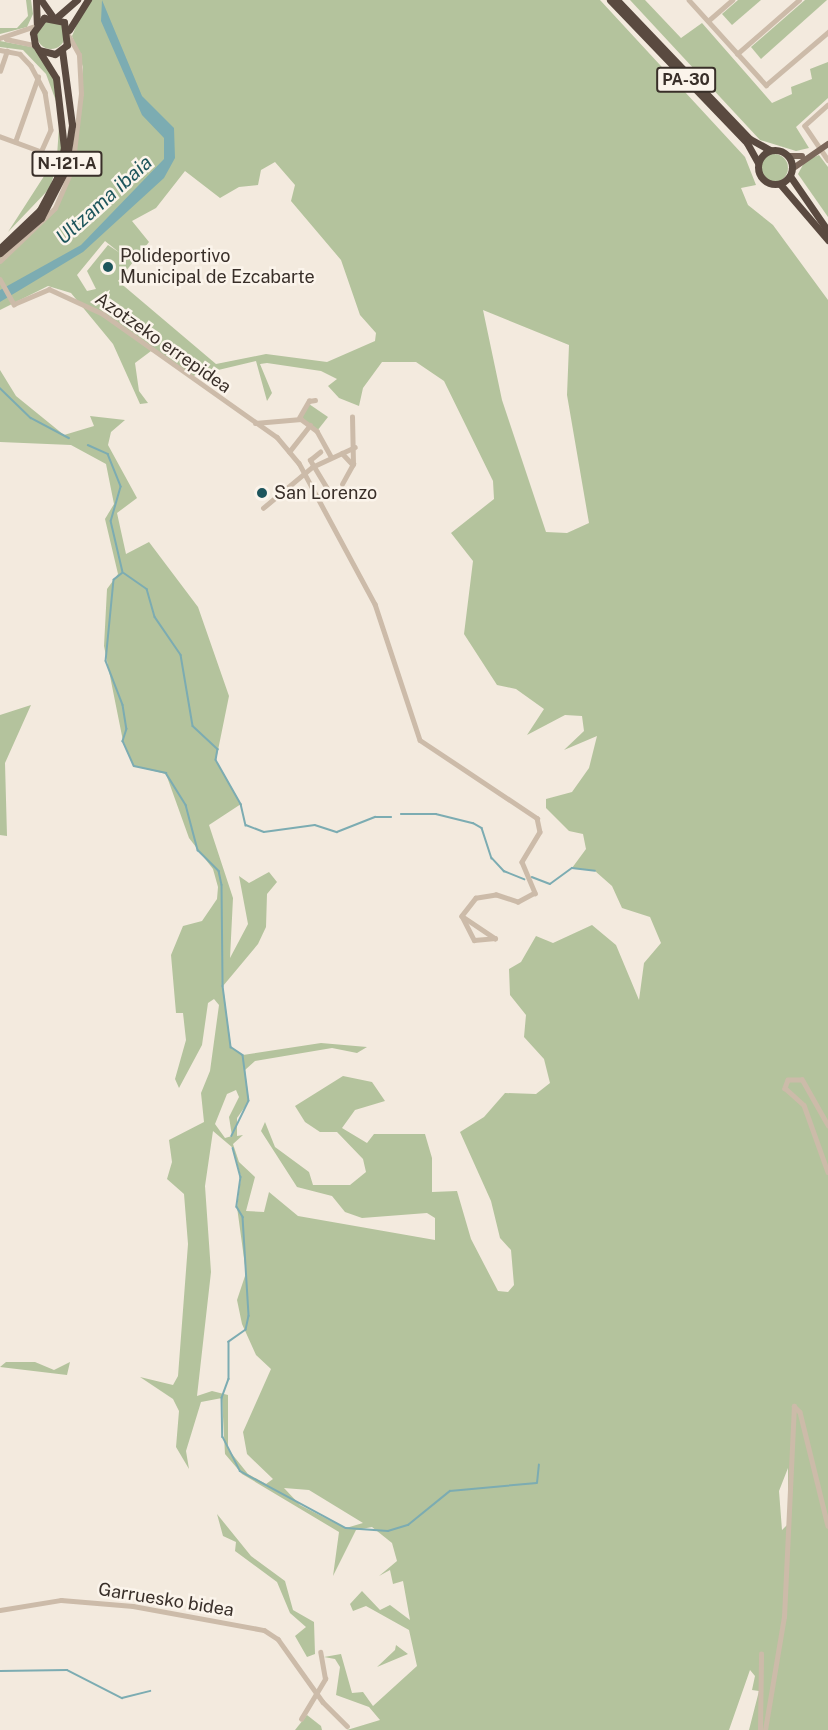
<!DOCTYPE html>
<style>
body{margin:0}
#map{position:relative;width:828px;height:1730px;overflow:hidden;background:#f3eade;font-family:"Public Sans",sans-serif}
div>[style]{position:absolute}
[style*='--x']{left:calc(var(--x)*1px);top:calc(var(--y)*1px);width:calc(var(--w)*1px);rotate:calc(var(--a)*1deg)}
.green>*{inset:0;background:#b4c39d}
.round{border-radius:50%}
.water>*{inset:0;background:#7cacb2}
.stream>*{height:1.5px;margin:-0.75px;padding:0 0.75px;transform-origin:0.75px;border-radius:0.75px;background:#7cacb2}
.minor>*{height:4.5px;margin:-2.25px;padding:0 2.25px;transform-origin:2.25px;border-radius:2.25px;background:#ccbba9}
.major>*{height:6px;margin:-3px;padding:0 3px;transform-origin:3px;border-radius:3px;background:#7b675a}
.highway>*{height:7px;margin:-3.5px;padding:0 3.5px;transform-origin:3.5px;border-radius:3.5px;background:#5a4a40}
.highway>.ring{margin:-3.5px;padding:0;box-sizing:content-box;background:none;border:7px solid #5a4a40;border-radius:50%}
.dots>*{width:16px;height:16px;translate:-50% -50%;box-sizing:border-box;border:3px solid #fbf4eb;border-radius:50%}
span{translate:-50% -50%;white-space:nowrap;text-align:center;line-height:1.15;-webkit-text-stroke:5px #fbf4eb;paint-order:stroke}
.shield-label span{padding:2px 4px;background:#fbf4eb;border:2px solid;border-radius:4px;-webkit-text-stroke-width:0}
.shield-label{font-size:16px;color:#392f29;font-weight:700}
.poi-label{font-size:18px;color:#392f29}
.left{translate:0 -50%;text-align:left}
.street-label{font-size:18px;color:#392f29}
.water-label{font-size:20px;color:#1d555c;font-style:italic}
</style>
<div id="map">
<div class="green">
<div style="clip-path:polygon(26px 0,31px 0,33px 14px,27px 27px,0 34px,0 28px,17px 28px,28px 16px)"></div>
<div style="clip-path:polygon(evenodd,87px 0,600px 0,745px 157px,756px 185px,741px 188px,748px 205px,773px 225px,828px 300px,828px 1730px,749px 1730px,759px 1691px,752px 1690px,755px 1676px,750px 1670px,729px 1730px,347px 1730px,380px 1720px,369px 1707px,336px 1695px,340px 1667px,335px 1659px,324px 1657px,341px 1654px,352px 1693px,363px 1692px,373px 1706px,417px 1666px,409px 1630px,366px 1606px,353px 1611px,350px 1604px,362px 1591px,380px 1610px,390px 1605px,410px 1620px,403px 1581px,393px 1584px,390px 1570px,379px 1576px,397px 1561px,392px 1543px,372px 1527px,356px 1530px,333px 1576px,339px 1532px,242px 1474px,225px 1454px,222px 1398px,201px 1402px,186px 1451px,189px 1469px,176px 1447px,179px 1411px,173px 1399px,140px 1377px,173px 1385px,178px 1376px,188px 1244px,184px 1194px,167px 1179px,172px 1162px,169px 1140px,204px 1122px,201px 1093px,210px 1071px,219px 1005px,214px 999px,208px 1003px,202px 1045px,179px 1088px,175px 1079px,186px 1040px,183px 1013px,176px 1013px,171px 955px,183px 926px,202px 921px,217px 899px,218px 887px,213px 869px,189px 838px,166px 774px,134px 766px,123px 741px,104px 646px,107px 589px,118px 574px,105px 519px,114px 504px,106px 464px,71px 445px,0 442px,0 370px,16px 396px,64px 435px,94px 426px,90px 416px,125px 420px,111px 432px,108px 445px,137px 498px,117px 513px,126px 554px,149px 542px,198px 607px,229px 696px,216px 760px,241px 804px,209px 825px,233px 898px,230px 958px,248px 924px,239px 876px,249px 883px,269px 872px,277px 882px,267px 894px,266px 927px,258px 944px,223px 986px,231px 1047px,243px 1055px,321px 1043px,367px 1047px,357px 1053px,332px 1048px,255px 1061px,245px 1070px,249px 1101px,237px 1118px,237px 1136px,243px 1135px,233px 1144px,239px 1162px,255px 1177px,246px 1211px,264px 1212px,269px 1192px,298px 1216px,435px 1240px,435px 1218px,427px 1213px,362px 1218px,345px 1212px,332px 1196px,297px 1187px,261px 1131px,265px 1122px,275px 1147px,309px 1172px,313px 1185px,350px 1185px,366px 1172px,363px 1159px,337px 1132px,320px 1132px,305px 1122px,295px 1106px,343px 1076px,372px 1082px,385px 1101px,355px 1110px,342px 1128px,367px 1143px,374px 1134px,425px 1134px,432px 1158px,432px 1192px,457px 1191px,471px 1239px,498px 1291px,508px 1292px,514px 1285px,511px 1250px,500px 1238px,491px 1201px,460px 1132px,484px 1117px,505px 1093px,536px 1094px,550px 1083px,544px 1059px,524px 1037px,526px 1015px,510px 995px,509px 969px,521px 962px,536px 936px,553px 943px,592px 925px,616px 945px,639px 1000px,644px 963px,661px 943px,650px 917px,622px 908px,612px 886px,595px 871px,572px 868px,586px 849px,583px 834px,569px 831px,546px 808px,546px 799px,572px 792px,589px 768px,597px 736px,564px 750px,584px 731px,582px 716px,565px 715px,527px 735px,544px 709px,516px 689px,497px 685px,464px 634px,473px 561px,451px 533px,494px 499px,493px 481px,444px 381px,416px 362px,382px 362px,363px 388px,359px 406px,339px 398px,328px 386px,337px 379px,321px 371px,267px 363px,260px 364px,272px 393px,267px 401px,256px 361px,193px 376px,151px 351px,135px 363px,139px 391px,148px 403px,140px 404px,113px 344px,71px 293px,48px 286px,0 310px,0 253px,55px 208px,74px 168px,83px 67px,72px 36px,87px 0,275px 162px,295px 185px,291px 201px,341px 260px,360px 315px,376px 333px,375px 341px,327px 362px,266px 354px,216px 364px,118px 281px,149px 242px,132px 221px,156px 208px,185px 171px,220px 198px,239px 187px,258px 185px,261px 170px,275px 162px,87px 0,105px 241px,120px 253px,108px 245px,87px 271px,96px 289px,87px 291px,77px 275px,105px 241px,87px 0,483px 310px,569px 345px,567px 395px,589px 523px,567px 533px,546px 532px,502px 400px,483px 310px,87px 0,236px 1090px,239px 1097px,229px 1117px,232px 1136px,225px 1138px,215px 1124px,227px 1094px,236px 1090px,87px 0,213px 1131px,233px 1148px,241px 1177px,237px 1207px,246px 1273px,237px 1300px,242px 1324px,256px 1355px,271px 1369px,243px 1432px,247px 1454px,273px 1479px,266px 1484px,248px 1474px,228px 1449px,228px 1395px,212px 1391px,197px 1396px,211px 1272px,205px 1186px,213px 1131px,87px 0,788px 1468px,788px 1524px,782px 1530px,779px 1491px,788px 1468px,87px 0,284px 1488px,309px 1490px,363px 1523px,346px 1528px,329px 1520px,300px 1505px,284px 1488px)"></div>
<div style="clip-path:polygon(630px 0,645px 0,681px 38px,702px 23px,772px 103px,792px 94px,791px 87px,812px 79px,810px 69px,828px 62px,828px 98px,796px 127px,809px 148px,796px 151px,760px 140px)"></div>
<div style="clip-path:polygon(738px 0,761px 0,732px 25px,722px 14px)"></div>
<div style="clip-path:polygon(805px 0,827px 0,761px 59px,751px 47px)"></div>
<div class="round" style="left:37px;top:21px;width:28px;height:28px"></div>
<div style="clip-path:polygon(0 41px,32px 47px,51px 68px,62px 113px,63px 143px,50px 188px,8px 232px,57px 156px,60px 112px,46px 74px,23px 50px,0 47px)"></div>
<div class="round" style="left:760px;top:154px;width:28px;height:28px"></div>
<div style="clip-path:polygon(819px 155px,828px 167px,828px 217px,798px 174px,805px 161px)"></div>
<div style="clip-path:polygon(309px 404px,328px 417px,317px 431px,301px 419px)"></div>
<div style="clip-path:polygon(31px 705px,5px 763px,7px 836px,0 835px,0 715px)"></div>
<div style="clip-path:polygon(6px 1362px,35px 1362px,54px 1370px,70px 1362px,67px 1375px,0 1367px)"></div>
<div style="clip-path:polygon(217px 1514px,251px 1556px,285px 1581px,293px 1610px,314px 1622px,315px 1654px,307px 1657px,295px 1636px,306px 1627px,290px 1613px,277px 1582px,235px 1551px,236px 1542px,223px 1536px)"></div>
<div style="clip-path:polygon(396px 1645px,408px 1654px,377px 1667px,395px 1650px)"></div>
<div style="clip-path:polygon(307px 1715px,321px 1726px,322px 1730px,295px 1730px)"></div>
</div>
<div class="water">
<div style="clip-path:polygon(102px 0,142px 96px,174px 128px,175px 158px,164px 178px,83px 252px,0 302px,0 290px,81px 245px,164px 159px,164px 138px,142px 115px,101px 21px)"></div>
</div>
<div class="stream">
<div style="--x:0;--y:388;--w:43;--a:44.1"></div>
<div style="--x:31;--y:418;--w:43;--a:27.8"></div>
<div style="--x:88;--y:445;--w:22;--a:24"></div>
<div style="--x:108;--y:454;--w:35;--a:68"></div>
<div style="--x:121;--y:487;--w:35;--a:106"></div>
<div style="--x:111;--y:521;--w:52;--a:76.8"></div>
<div style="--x:123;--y:573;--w:11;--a:142"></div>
<div style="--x:114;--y:580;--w:81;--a:95.6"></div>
<div style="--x:106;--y:661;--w:47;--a:68.9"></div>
<div style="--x:123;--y:705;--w:24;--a:81"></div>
<div style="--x:127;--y:729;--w:13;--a:108"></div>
<div style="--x:123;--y:741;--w:27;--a:66"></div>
<div style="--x:134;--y:766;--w:33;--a:12"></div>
<div style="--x:166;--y:773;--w:38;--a:58"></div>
<div style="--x:186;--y:805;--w:47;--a:75.1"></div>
<div style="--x:198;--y:850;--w:30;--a:45"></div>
<div style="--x:219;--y:871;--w:14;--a:78"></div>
<div style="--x:222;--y:885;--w:101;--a:89.4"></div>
<div style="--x:223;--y:986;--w:62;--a:82.5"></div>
<div style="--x:231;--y:1047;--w:14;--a:34"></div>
<div style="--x:243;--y:1055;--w:46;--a:82.6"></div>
<div style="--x:249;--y:1101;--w:39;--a:116"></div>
<div style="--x:124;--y:573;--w:28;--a:35"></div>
<div style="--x:147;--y:589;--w:29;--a:74"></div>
<div style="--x:155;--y:617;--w:46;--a:55.6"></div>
<div style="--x:181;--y:655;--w:72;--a:80.4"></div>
<div style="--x:193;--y:726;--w:34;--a:43"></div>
<div style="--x:218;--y:749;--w:11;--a:100"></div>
<div style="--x:216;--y:760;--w:51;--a:60.4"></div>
<div style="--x:241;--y:804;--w:22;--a:77"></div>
<div style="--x:246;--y:825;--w:19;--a:21"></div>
<div style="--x:264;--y:832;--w:51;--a:-7.8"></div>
<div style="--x:315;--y:825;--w:23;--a:18"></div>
<div style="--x:337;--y:832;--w:41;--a:-21.5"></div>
<div style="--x:375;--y:817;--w:16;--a:0"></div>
<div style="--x:401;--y:814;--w:35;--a:0"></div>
<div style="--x:436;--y:814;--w:38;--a:14"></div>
<div style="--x:473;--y:823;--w:10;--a:29"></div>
<div style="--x:482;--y:828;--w:32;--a:72"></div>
<div style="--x:492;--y:858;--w:18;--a:47"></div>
<div style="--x:504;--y:871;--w:22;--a:22"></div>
<div style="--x:532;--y:877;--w:19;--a:21"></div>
<div style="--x:550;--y:884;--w:27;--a:-36"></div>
<div style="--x:572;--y:868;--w:23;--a:7"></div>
<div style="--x:233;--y:1148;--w:30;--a:75"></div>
<div style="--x:241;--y:1177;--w:30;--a:98"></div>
<div style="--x:237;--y:1207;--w:12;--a:59"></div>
<div style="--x:243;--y:1217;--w:99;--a:86.5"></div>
<div style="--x:249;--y:1316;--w:14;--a:102"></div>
<div style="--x:246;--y:1330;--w:21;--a:145"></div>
<div style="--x:229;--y:1342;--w:37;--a:90"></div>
<div style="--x:229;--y:1379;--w:20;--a:110"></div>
<div style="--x:222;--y:1398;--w:39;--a:89"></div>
<div style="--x:223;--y:1437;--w:38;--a:63"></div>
<div style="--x:240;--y:1471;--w:120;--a:28.3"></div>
<div style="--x:346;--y:1528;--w:42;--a:4.1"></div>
<div style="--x:388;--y:1531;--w:21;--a:-17"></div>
<div style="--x:408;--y:1525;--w:54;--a:-39"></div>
<div style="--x:450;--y:1491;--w:87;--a:-5.3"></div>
<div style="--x:537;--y:1483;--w:18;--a:-84"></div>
<div style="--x:0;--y:1671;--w:67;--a:-0.9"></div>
<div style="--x:67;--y:1670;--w:62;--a:27"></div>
<div style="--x:122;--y:1698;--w:29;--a:-14"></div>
</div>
<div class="minor">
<div style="--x:689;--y:0;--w:115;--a:47.8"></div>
<div style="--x:766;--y:85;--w:82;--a:-40.5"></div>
<div style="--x:708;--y:21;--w:32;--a:-41"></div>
<div style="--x:0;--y:38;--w:37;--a:-19"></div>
<div style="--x:6;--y:39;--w:30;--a:12"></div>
<div style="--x:0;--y:50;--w:20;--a:11"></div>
<div style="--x:20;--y:54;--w:16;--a:47"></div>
<div style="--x:31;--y:66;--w:30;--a:62"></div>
<div style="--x:45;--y:92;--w:38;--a:81"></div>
<div style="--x:51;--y:130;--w:24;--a:114"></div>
<div style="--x:41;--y:152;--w:44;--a:-159.9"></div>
<div style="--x:737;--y:54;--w:82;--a:-41.1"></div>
<div style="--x:0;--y:71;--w:21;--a:-71"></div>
<div style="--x:828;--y:105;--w:31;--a:138"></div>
<div style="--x:805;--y:126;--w:41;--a:55.9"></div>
<div style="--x:15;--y:142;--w:69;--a:-70.5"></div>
<div style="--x:0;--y:261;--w:76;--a:-43.9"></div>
<div style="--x:55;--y:208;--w:43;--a:-66.4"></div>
<div style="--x:72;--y:169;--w:76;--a:-83.2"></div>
<div style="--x:81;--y:94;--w:39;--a:-93"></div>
<div style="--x:79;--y:55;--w:21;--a:-119"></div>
<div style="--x:0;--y:279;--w:29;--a:61"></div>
<div style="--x:14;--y:304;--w:38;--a:-23"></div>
<div style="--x:49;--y:289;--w:60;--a:24.8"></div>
<div style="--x:103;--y:314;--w:213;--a:35.3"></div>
<div style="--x:277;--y:437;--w:34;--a:50"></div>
<div style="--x:299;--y:463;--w:160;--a:61.7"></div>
<div style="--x:375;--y:604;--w:143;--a:71.7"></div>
<div style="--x:420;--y:740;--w:141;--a:33.7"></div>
<div style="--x:537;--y:818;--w:14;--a:78"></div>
<div style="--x:540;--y:832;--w:35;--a:121"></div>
<div style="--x:522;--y:862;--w:34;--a:67"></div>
<div style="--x:535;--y:893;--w:19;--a:152"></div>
<div style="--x:518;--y:902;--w:23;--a:-162"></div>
<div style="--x:496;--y:895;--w:20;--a:171"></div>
<div style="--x:476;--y:898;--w:23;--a:128"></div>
<div style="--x:462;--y:916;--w:27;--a:63"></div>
<div style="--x:474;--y:940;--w:21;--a:-5"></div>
<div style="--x:299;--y:418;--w:20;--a:-60"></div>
<div style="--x:309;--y:401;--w:6;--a:-9"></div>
<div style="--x:255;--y:423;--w:46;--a:-5"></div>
<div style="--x:301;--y:419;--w:20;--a:37"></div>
<div style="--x:317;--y:431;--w:29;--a:61"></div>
<div style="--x:289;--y:452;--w:34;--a:-52"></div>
<div style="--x:342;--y:453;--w:16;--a:47"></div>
<div style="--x:342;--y:484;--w:23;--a:-61"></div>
<div style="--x:353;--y:464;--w:47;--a:-91.2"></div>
<div style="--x:317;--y:498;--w:13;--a:-27"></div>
<div style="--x:329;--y:492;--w:37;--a:-121"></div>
<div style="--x:310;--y:460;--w:13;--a:-39"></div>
<div style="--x:263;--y:508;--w:64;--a:-39.9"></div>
<div style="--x:312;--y:467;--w:47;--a:-24.9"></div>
<div style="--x:462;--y:916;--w:40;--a:34"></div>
<div style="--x:828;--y:1126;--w:53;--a:-119.5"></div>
<div style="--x:802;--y:1080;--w:14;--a:180"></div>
<div style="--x:788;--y:1080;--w:9;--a:111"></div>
<div style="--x:785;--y:1088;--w:25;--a:42"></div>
<div style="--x:804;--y:1105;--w:71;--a:70.3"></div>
<div style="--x:0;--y:1610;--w:62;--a:-9.3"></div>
<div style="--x:61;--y:1600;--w:72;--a:4.8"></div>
<div style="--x:133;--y:1606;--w:133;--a:10.4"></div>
<div style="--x:264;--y:1630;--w:17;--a:33"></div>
<div style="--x:278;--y:1639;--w:77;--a:54.5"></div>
<div style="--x:323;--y:1702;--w:34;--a:45"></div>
<div style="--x:301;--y:1719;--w:47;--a:-59"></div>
<div style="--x:325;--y:1679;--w:27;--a:-100"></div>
<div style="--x:760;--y:1730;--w:76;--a:-89.2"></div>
<div style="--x:765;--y:1730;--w:115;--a:-80.5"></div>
<div style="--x:784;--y:1617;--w:211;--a:-87.3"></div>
<div style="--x:794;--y:1406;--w:8;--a:45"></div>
<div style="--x:800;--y:1412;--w:117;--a:76.2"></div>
</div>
<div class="major">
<div style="--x:788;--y:156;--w:14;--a:0"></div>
<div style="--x:792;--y:169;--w:44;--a:-34.8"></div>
</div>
<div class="highway">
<div style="--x:36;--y:0;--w:23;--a:88"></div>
<div style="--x:41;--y:0;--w:21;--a:55"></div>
<div style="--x:610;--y:0;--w:198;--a:46.2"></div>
<div style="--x:747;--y:143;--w:23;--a:61"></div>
<div style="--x:617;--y:0;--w:192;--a:46.3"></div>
<div style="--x:750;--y:139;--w:23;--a:29"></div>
<div style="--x:56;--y:18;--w:28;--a:-41"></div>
<div style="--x:69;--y:30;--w:36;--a:-58"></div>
<div class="ring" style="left:758px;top:150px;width:27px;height:27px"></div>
<div style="--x:790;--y:176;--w:67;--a:55.4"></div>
<div style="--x:780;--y:184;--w:74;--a:49.4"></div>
<div style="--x:0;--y:248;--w:55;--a:-43.5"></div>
<div style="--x:40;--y:210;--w:36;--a:-62"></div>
<div style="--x:57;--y:178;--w:31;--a:-77"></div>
<div style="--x:64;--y:148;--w:70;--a:-96.5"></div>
<div style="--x:56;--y:78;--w:39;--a:-122"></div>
<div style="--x:35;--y:45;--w:12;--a:-99"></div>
<div style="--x:33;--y:33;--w:19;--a:-54"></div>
<div style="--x:44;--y:18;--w:20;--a:11"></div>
<div style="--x:64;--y:22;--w:23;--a:83"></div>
<div style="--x:67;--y:45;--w:15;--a:143"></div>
<div style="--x:55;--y:54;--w:16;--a:-166"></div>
<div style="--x:0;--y:253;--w:54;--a:-40.5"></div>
<div style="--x:41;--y:218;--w:53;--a:-62.9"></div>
<div style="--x:65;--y:171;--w:47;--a:-81.3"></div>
<div style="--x:72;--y:125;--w:76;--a:-97.6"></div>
</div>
<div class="dots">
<div style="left:108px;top:267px;background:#1d555c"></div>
<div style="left:262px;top:493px;background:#1d555c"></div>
</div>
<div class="shield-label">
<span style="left:686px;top:80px">PA-30</span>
<span style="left:67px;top:164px">N-121-A</span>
</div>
<div class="poi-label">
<span class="left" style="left:120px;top:267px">Polideportivo<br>Municipal de Ezcabarte</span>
<span class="left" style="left:274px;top:493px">San Lorenzo</span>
</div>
<div class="street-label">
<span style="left:163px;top:343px;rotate:35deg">Azotzeko errepidea</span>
<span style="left:166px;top:1600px;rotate:9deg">Garruesko bidea</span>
</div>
<div class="water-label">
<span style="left:104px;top:200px;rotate:-42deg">Ultzama ibaia</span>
</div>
</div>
